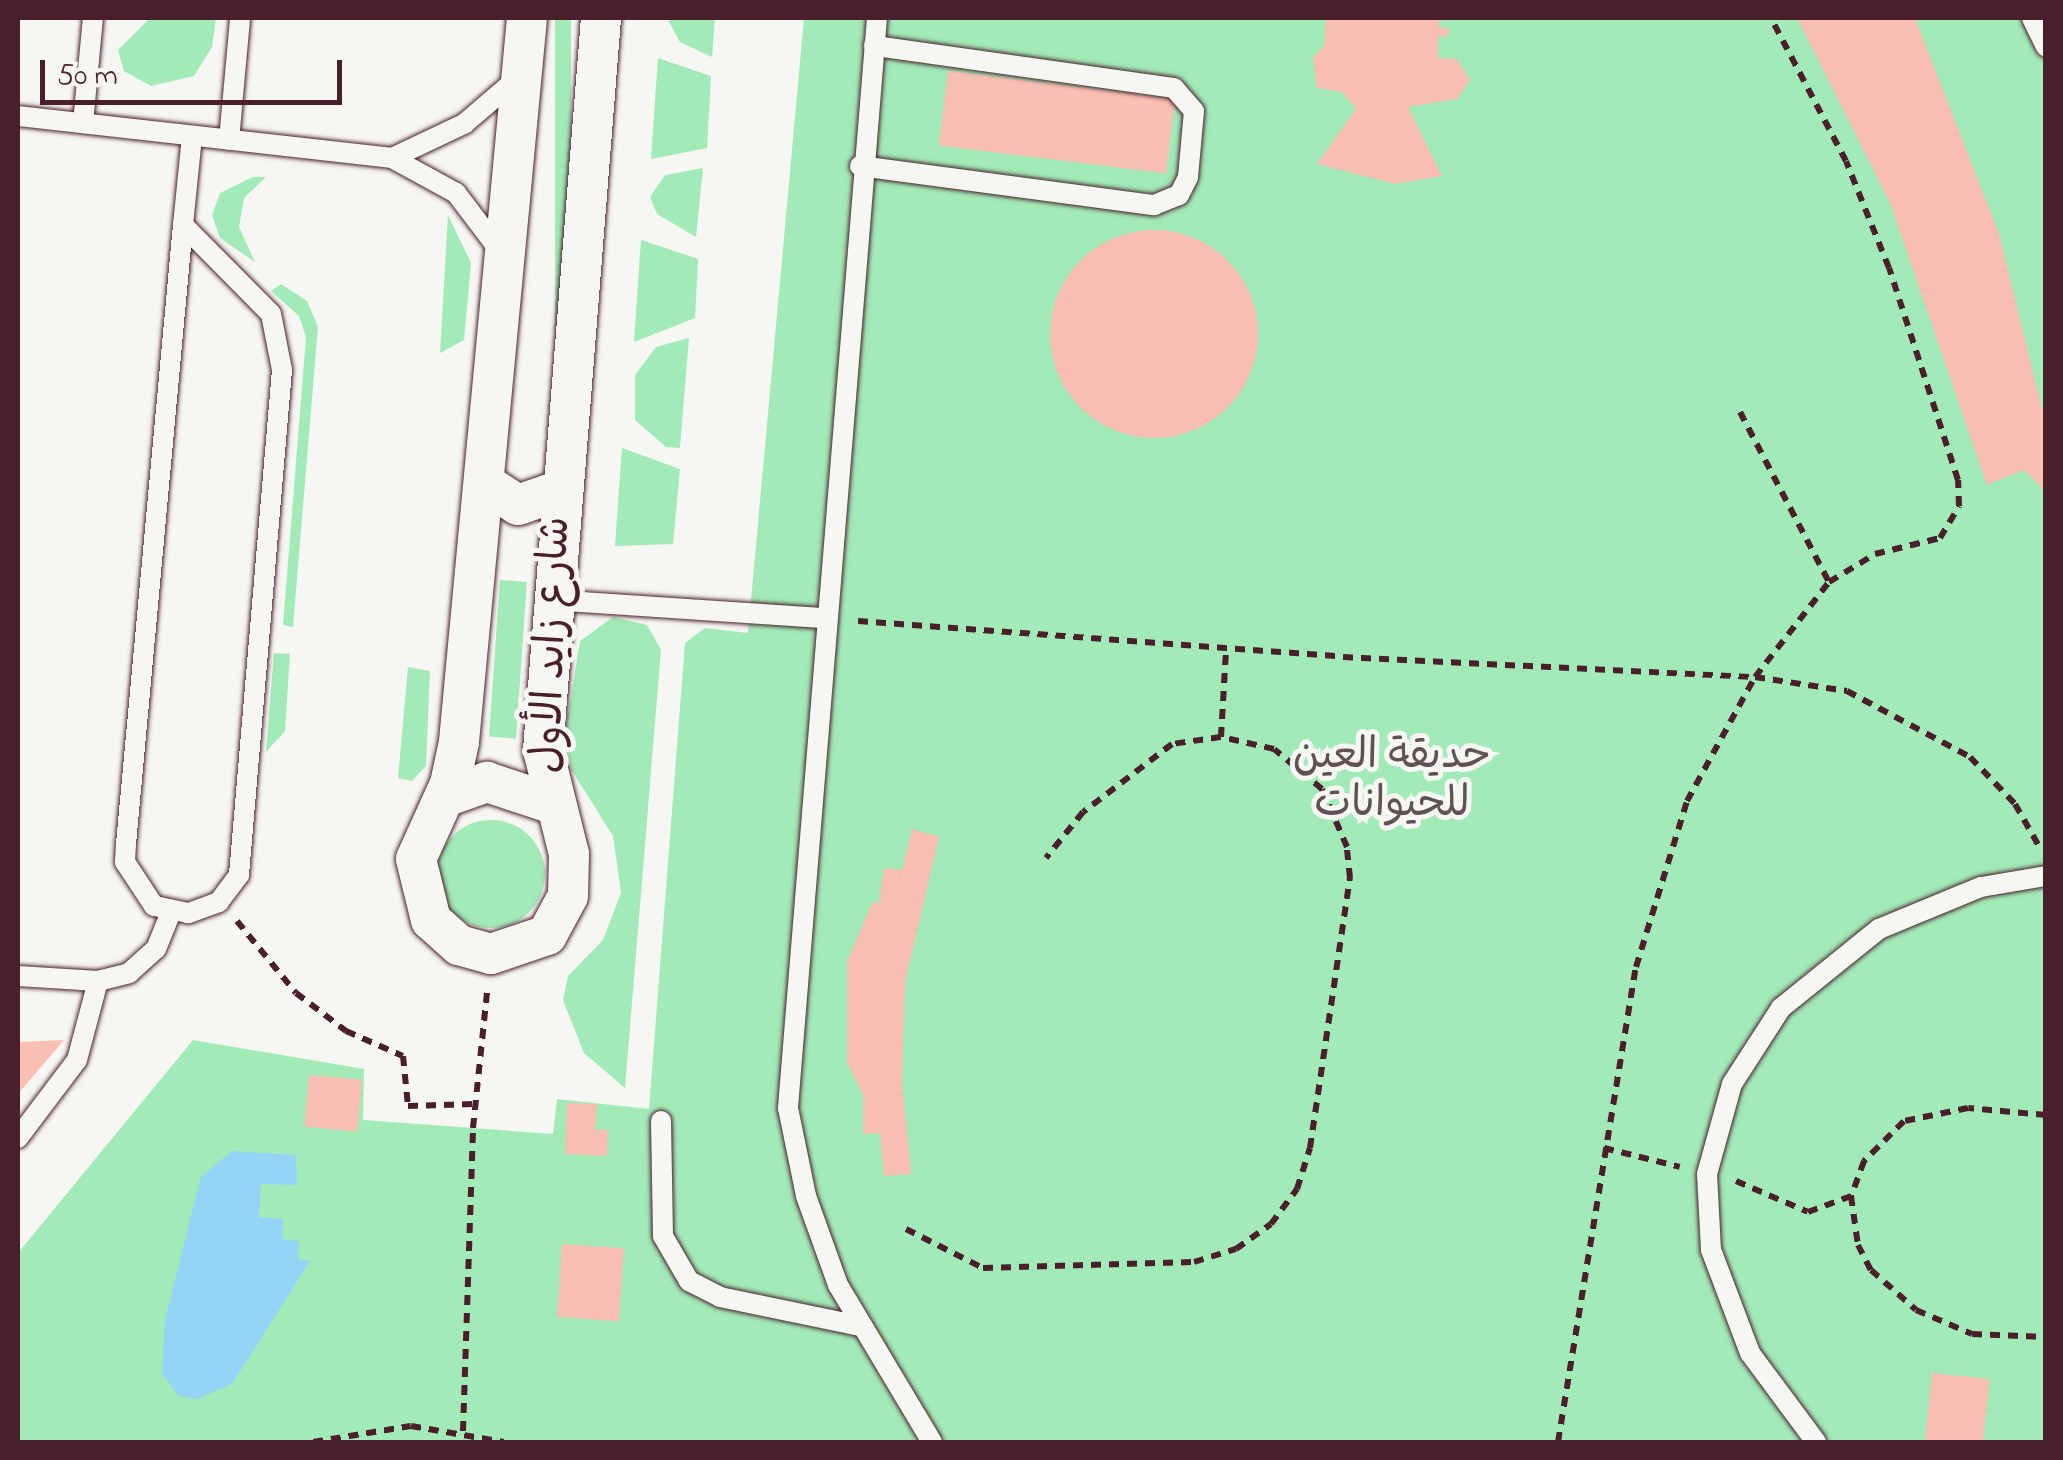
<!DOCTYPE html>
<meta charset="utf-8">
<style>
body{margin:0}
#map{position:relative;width:2063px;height:1460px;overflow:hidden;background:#f6f6f2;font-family:"Indie Flower","Playpen Sans Arabic",sans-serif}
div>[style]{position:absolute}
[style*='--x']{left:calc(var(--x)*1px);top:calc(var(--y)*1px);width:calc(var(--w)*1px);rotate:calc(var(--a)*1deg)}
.green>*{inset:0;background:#a2eab8;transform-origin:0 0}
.round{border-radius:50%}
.water>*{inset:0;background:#96d4f7}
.building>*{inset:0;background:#fabfb3;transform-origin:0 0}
.path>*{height:6px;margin-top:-3px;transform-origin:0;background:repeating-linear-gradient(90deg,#4a1f2b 0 10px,transparent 0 18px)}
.roads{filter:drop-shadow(0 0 2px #4a1f2b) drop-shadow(0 0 2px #4a1f2b)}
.service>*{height:20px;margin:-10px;padding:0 10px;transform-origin:10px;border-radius:10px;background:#f6f6f2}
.minor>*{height:40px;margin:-20px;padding:0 20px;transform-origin:20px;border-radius:20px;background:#f6f6f2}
span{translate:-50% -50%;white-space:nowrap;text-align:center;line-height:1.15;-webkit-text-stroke:10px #f6f6f2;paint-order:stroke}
.street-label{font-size:42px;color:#4a1f2b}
.park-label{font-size:42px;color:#60524e}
.frame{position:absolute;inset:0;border:20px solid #4a1f2b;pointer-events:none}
.scale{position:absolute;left:40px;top:60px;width:302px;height:45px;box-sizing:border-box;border:5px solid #4a1f2b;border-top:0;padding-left:12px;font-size:30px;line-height:35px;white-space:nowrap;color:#4a1f2b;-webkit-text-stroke:8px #f6f6f2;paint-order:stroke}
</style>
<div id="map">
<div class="green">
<div style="clip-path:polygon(150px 18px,216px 18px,212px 47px,194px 76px,151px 86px,124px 71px,118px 50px)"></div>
<div style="left:555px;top:18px;width:16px;height:419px"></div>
<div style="clip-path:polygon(667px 18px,715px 18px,712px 57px,680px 42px)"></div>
<div style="clip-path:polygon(804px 18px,2045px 18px,2045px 1442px,18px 1442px,18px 1253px,193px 1040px,364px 1069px,363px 1120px,553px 1134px,557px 1099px,649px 1109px,685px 643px,705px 628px,748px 633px)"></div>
<div style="clip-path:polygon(658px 58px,711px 76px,707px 148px,651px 159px)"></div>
<div style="clip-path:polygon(703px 168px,696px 237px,657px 214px,650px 197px,665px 175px)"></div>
<div style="clip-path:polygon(253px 177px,266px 177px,244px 198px,239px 227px,255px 262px,220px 238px,212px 215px,220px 193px)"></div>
<div style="clip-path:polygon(448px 215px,471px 263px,464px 340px,440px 353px)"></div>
<div style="clip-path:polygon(641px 240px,698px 259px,695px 318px,634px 342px)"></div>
<div style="clip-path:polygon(281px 284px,307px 301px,318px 327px,293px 627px,283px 625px,306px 337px,299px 316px,271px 291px)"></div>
<div style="clip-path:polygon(689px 338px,680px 448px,666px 447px,635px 420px,635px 375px,656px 347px)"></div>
<div style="clip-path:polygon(622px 448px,680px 469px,673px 544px,615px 546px)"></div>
<div style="left:500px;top:580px;width:27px;height:157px;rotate:4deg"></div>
<div style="clip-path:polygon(613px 617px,647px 625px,661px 650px,625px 1088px,584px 1053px,563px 1000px,568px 976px,603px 940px,621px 893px,613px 836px,571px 769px,565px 733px,580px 641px)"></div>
<div style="clip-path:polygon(274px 653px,290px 654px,285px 731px,266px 752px)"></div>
<div style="clip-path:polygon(408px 667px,430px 671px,426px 766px,412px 781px,398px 778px)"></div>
<div class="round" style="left:437px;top:820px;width:108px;height:108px"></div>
</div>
<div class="water">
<div style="clip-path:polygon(232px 1151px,296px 1155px,297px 1185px,261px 1184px,259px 1217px,283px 1219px,282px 1239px,299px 1241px,298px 1259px,310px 1261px,232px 1384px,197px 1399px,179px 1396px,162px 1374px,165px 1319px,201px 1177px)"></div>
</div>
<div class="building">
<div style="clip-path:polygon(1326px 18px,1440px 18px,1439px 28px,1449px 28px,1448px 36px,1438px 36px,1438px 58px,1457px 59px,1470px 80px,1457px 99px,1408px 107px,1442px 176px,1395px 184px,1317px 164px,1356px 109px,1342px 92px,1317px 88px,1313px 57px,1324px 46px)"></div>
<div style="clip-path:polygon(1797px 18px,1915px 18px,1999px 234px,2046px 425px,2046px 492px,2024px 470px,1987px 485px,1890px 203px)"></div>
<div style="left:948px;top:71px;width:229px;height:75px;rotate:7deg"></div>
<div class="round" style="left:1050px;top:230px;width:208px;height:208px"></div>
<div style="clip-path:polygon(912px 829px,939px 837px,905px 982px,902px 1081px,911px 1174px,884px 1176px,880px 1133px,863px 1134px,863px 1095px,847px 1062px,847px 962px,872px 903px,879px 903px,884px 868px,902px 870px)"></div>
<div style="clip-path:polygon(64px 1040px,18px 1094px,18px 1042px)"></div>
<div style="left:309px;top:1075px;width:53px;height:52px;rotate:5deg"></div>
<div style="clip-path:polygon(567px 1103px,597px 1104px,595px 1130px,608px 1130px,607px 1156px,565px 1154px)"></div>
<div style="left:562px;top:1244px;width:62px;height:73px;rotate:4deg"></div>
<div style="left:1932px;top:1373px;width:58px;height:69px;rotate:6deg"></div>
</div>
<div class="path">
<div style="--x:1740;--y:412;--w:192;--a:62.4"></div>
<div style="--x:858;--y:621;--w:486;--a:4.2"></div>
<div style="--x:1343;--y:657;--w:412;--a:2.8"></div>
<div style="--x:1755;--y:677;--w:93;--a:8.7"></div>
<div style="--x:1847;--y:691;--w:140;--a:28.2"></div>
<div style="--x:1970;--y:757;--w:65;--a:46.2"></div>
<div style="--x:2015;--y:804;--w:51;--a:60.4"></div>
<div style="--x:1221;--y:737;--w:87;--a:-86.7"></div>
<div style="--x:237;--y:921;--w:93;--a:50.7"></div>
<div style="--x:296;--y:993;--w:63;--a:37.2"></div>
<div style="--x:346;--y:1031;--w:62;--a:23.7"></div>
<div style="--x:403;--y:1056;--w:50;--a:84.3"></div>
<div style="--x:408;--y:1106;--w:67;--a:-1.7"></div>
<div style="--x:2046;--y:1115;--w:78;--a:-174.9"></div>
<div style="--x:1968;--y:1108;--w:65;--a:168.5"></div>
<div style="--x:1904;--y:1121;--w:57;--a:135"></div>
<div style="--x:1864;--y:1161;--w:37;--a:110"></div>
<div style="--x:1851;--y:1196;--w:49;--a:81.9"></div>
<div style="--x:1858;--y:1245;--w:28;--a:63"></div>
<div style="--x:1871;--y:1270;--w:60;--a:41.6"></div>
<div style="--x:1916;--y:1310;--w:61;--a:23.2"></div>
<div style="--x:1972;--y:1334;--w:74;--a:2.3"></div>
<div style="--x:1604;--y:1148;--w:78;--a:14"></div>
<div style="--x:1736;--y:1181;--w:78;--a:23.3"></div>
<div style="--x:1808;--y:1212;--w:46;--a:-20.4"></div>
<div style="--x:906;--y:1229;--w:86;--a:26.9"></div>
<div style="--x:983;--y:1268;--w:211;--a:-1.6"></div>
<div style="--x:1194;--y:1262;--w:44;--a:-17.2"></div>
<div style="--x:1236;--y:1249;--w:43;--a:-35.5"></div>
<div style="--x:1271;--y:1224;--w:44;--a:-53.4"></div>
<div style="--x:1297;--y:1189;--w:43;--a:-72.4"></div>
<div style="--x:1310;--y:1148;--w:273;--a:-81.6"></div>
<div style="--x:1350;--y:878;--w:31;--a:-96"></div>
<div style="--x:1347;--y:847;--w:63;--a:-113.3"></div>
<div style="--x:1322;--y:789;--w:62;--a:-140.2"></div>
<div style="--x:1274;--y:749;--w:54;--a:-167.2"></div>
<div style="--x:1221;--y:737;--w:49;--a:171.9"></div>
<div style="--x:1172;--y:744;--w:112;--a:142.6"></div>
<div style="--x:1083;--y:812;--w:59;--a:128.8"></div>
<div style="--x:463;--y:1431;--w:303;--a:-88.1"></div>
<div style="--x:473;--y:1128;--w:136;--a:-84.1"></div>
<div style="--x:313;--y:1442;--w:99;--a:-9.3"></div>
<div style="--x:411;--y:1426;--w:94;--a:9.8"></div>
<div style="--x:1558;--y:1442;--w:481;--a:-80.7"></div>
<div style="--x:1636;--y:967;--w:174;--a:-72.9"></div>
<div style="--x:1687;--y:801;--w:141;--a:-61.3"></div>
<div style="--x:1755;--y:677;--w:120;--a:-52.1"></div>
<div style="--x:1829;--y:582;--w:54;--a:-31.3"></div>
<div style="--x:1875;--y:554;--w:67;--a:-13.8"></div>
<div style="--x:1940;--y:538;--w:37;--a:-59"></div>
<div style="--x:1959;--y:506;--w:26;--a:-92"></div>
<div style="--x:1958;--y:480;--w:223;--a:-108"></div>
<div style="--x:1889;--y:268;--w:115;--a:-111.9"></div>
<div style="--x:1846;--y:161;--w:161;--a:-117.7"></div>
</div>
<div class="roads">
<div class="service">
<div style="--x:877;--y:18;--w:1094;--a:94.67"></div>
<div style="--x:788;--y:1108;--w:90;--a:78.4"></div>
<div style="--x:806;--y:1196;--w:95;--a:70.2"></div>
<div style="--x:838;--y:1285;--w:183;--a:59.1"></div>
<div style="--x:2032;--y:18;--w:32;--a:64"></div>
<div style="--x:18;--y:116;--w:376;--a:6.4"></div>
<div style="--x:392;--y:158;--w:73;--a:28.7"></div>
<div style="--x:456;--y:193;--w:73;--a:52.8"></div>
<div style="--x:83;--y:123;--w:105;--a:-84.6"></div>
<div style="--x:229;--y:140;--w:122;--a:-84.8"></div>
<div style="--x:392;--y:158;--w:80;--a:-25.3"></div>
<div style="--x:464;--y:124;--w:74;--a:-40.6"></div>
<div style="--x:860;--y:166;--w:297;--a:7.6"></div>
<div style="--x:1154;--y:205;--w:27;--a:-22"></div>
<div style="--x:1179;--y:195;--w:20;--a:-63"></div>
<div style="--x:1188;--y:177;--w:66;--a:-84.8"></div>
<div style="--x:1194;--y:111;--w:30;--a:-131"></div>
<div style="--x:1174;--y:88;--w:303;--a:-172"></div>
<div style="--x:183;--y:225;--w:125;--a:45.3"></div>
<div style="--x:271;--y:314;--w:57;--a:78.9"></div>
<div style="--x:282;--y:370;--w:507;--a:94.87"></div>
<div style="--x:239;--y:875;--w:34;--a:127"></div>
<div style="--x:219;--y:902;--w:33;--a:160"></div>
<div style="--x:188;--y:913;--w:35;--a:-168"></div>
<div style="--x:154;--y:906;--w:53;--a:-123.4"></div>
<div style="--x:125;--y:862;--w:18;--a:-87"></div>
<div style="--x:126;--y:844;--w:622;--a:-84.74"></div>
<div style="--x:183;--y:225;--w:89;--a:-84.2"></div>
<div style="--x:550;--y:600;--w:274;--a:3.8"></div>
<div style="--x:18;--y:976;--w:80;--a:3.6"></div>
<div style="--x:98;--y:981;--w:32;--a:-14"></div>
<div style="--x:129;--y:973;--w:36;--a:-42"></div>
<div style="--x:156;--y:949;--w:40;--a:-68"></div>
<div style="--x:661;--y:1121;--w:115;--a:89"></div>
<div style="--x:663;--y:1236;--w:52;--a:60"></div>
<div style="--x:689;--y:1281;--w:35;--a:27"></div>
<div style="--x:720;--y:1297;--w:143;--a:11.7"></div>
<div style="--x:18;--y:1138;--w:98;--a:-52.9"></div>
<div style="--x:77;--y:1060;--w:82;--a:-75.1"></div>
<div style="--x:1816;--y:1442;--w:111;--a:-126.6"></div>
<div style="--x:1750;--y:1353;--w:110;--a:-110.7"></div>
<div style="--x:1711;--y:1250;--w:76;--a:-93"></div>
<div style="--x:1707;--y:1174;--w:93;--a:-74.5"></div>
<div style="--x:1732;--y:1084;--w:90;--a:-57.2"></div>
<div style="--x:1781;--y:1008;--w:126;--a:-38.9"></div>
<div style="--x:1879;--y:929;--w:110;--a:-22.4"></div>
<div style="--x:1981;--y:887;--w:66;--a:-9.6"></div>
</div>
<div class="minor">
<div style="--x:527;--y:18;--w:727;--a:95.37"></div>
<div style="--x:459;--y:742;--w:43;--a:102.1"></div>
<div style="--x:450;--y:784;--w:82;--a:114.4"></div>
<div style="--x:416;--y:859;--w:63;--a:76.2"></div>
<div style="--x:431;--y:920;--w:38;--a:42"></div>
<div style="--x:459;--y:945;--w:33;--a:16"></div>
<div style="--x:491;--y:954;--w:59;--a:-18.7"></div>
<div style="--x:547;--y:935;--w:44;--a:-61.7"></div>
<div style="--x:568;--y:896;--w:42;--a:-88.6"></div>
<div style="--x:569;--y:854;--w:107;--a:-104"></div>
<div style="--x:543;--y:750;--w:734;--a:-85.47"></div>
<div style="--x:484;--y:483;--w:40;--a:32.9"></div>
<div style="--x:518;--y:505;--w:42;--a:-19.3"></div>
<div style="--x:445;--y:797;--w:45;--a:-19.7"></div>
<div style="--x:487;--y:782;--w:66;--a:18.4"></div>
</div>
</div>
<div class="street-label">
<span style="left:553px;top:645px;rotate:-88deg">شارع زايد الأول</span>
</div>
<div class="park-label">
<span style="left:1392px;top:781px">حديقة العين<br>للحيوانات</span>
</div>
<div class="frame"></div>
<div class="scale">50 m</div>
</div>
